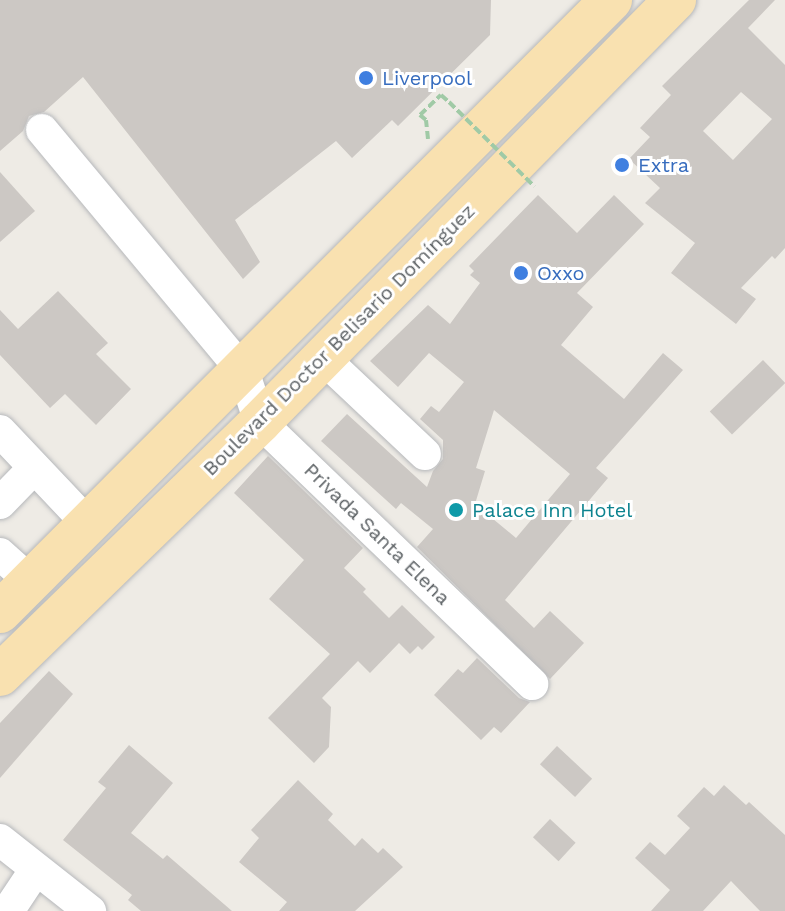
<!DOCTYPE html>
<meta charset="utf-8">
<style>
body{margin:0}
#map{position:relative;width:785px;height:911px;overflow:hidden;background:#eeebe5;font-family:"Work Sans",sans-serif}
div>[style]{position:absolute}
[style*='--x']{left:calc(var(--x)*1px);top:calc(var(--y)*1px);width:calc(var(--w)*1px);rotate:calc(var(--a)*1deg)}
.building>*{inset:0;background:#ccc8c4;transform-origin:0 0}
.path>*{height:4px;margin-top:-2px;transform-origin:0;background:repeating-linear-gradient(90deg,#a0caa6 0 8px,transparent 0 12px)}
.roads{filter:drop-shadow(0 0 2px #b6b8bb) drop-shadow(0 0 2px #b6b8bb)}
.minor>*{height:32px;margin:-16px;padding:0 16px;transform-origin:16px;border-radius:16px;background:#fff}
.major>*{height:42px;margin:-21px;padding:0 21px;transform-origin:21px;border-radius:21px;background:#f9e1b0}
.path-bridge>*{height:4px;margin-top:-2px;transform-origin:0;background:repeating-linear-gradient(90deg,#a0caa6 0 8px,transparent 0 12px)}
.dots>*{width:22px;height:22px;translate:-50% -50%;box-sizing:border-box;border:4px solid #fff;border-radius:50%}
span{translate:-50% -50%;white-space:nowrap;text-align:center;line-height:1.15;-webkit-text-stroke:6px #fff;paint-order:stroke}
.shop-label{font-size:20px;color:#366cbe}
.left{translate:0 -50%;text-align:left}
.street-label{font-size:20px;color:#5d6265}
.culture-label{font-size:20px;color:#0d838f}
</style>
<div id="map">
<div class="building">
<div style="clip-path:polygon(0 0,491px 0,490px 35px,398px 126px,392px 120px,352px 158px,336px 141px,235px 220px,260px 262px,243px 279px,83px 77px,44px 112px,29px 116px,23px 131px,0 151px)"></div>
<div style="clip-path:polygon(evenodd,749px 0,775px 0,748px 28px,785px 65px,785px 248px,775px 259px,772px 256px,741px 288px,756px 299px,736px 324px,671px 273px,695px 243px,645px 203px,660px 188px,629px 159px,650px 137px,640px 128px,671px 95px,662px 86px,749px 0,741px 92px,772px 119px,733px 160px,703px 131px,741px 92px)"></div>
<div style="clip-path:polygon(0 172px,35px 211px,0 242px)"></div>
<div style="clip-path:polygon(evenodd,538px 195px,577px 233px,614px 195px,644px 224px,577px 293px,593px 307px,561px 345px,624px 399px,663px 353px,683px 370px,596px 468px,608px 478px,505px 600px,534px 628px,550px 611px,584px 643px,550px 679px,417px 547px,433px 529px,401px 503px,396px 509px,321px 441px,347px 414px,427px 487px,433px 471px,443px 459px,443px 440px,420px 419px,431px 406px,439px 412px,464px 382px,429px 353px,398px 387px,370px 361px,428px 305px,450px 324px,480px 283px,470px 275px,474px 271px,469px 266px,538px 195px,494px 410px,570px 474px,516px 538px,475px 504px,485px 471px,476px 468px,494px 410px)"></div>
<div style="clip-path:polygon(58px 291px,108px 343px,96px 354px,131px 389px,96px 425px,65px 394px,50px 408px,0 355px,0 310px,18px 329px)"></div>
<div style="left:763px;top:360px;width:32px;height:74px;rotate:46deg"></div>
<div style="clip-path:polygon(268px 456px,363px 548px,344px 568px,366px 589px,363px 592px,389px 618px,402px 605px,435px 637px,422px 650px,418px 646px,410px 654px,399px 643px,370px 673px,358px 661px,322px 698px,331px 707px,329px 747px,314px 763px,268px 718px,330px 654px,269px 599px,304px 560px,234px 493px)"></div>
<div style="clip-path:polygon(477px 658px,519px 698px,530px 702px,501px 733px,494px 727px,481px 740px,434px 695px,458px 669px,463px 673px)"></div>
<div style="clip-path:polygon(49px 671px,73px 694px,0 778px,0 723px)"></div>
<div style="clip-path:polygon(129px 745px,173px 783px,131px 833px,163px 859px,167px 855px,232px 911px,141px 911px,128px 900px,132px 895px,63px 840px,106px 788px,98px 782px)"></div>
<div style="left:557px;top:746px;width:48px;height:25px;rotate:43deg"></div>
<div style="clip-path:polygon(298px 780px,333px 814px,328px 820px,355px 846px,362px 838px,378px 853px,383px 848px,403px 867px,355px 911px,279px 911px,287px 902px,239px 862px,259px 838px,251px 830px)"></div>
<div style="clip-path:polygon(724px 785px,746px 805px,749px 802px,785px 835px,785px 911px,760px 911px,731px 881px,703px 911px,651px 911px,670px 890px,635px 858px,650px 842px,665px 855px,690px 828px,677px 816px,704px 787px,714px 796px)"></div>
<div style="left:550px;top:819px;width:35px;height:25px;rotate:43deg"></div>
</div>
<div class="path">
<div style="--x:428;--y:139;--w:19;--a:-96"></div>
<div style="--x:426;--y:120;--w:8;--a:-140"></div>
<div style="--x:420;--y:115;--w:29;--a:-44"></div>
<div style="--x:441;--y:95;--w:11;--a:41"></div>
</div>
<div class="roads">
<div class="minor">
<div style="--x:42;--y:130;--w:314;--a:50.2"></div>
<div style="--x:243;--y:371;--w:54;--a:71.6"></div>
<div style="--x:260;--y:422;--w:378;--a:43.9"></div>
<div style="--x:323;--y:358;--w:140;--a:43.3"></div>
<div style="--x:0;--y:431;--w:129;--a:46.6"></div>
<div style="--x:0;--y:503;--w:49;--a:-45.8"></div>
<div style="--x:0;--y:554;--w:42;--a:42.1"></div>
<div style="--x:0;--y:840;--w:115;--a:38.3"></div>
<div style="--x:8;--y:911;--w:50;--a:-56.3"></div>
</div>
<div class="major">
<div style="--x:0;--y:612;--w:865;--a:-45.05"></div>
<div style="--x:0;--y:675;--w:363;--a:-44.2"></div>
<div style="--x:260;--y:422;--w:592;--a:-45.48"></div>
</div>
</div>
<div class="path-bridge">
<div style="--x:449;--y:102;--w:120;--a:44.7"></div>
</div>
<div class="dots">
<div style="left:366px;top:78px;background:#3f7fe0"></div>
<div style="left:622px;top:165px;background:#3f7fe0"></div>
<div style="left:521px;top:273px;background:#3f7fe0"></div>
<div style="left:456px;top:510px;background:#0f9aa8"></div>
</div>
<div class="shop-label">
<span class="left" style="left:382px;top:78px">Liverpool</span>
<span class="left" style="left:638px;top:165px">Extra</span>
<span class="left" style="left:537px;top:273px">Oxxo</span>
</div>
<div class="street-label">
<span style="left:339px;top:340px;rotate:-45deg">Boulevard Doctor Belisario Domínguez</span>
<span style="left:377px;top:534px;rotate:44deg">Privada Santa Elena</span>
</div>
<div class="culture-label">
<span class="left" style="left:472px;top:510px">Palace Inn Hotel</span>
</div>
</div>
